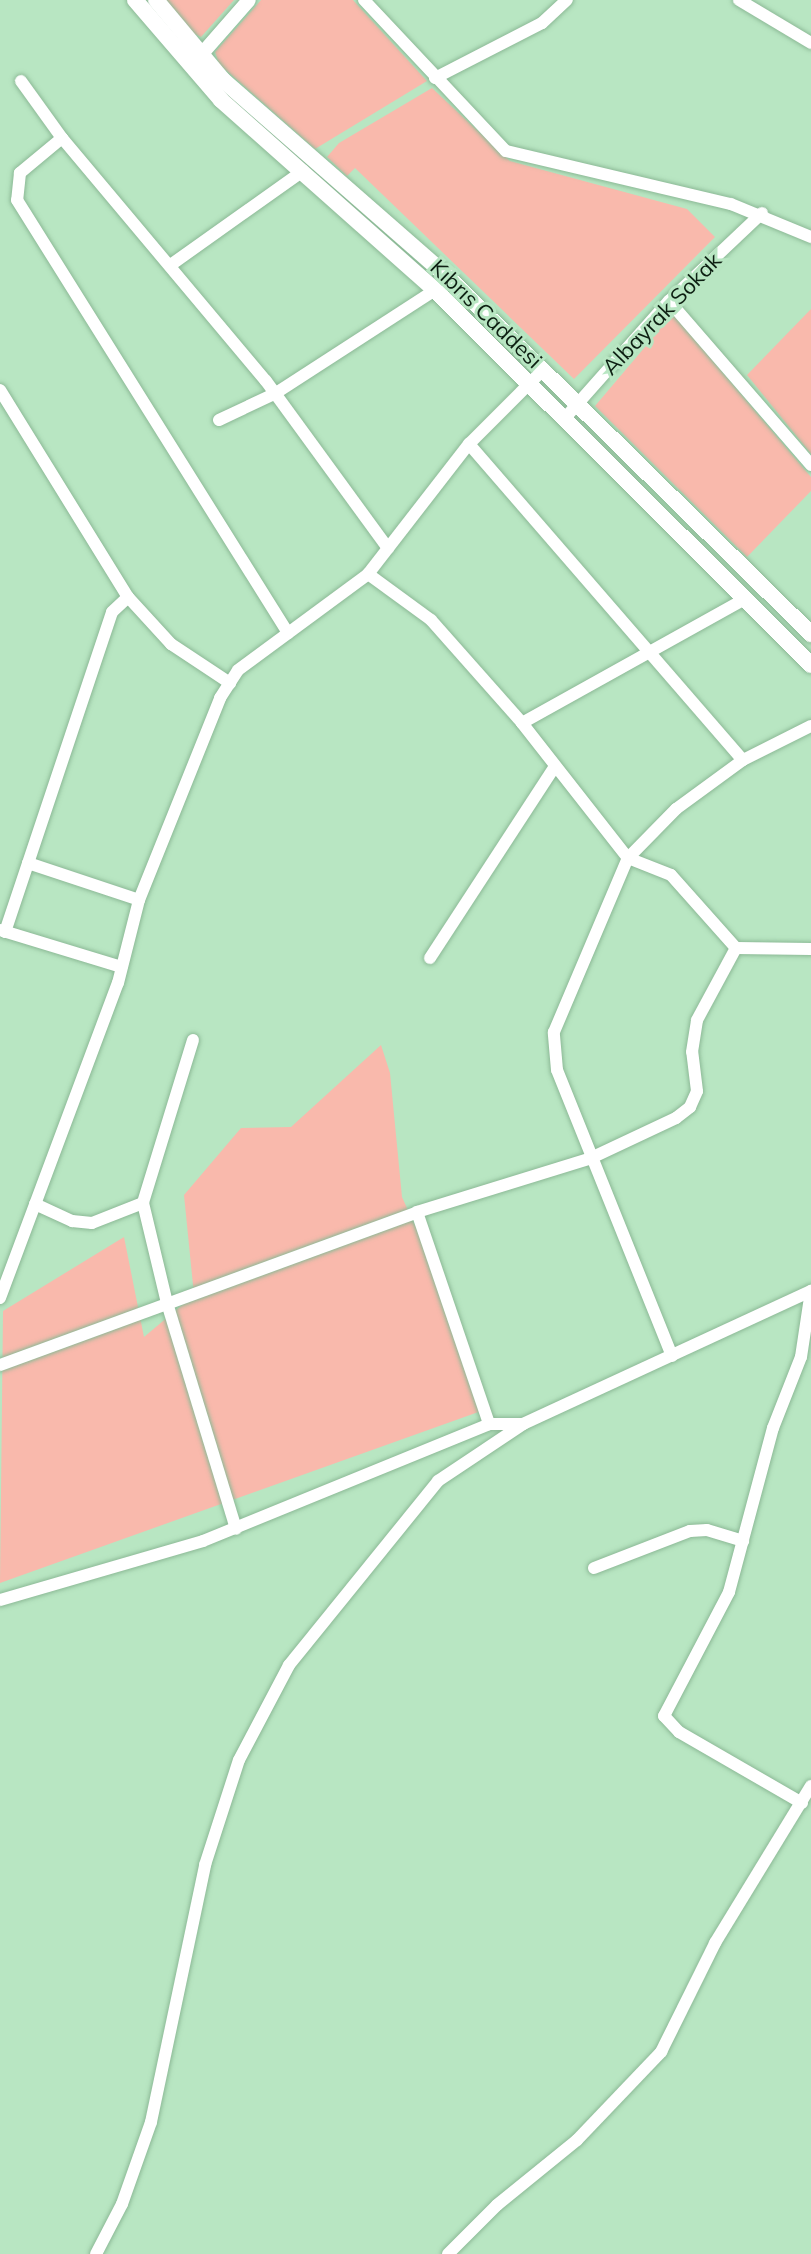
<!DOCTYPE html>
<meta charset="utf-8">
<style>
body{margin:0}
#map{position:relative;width:811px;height:2254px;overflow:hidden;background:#b8e6c2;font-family:Mulish,sans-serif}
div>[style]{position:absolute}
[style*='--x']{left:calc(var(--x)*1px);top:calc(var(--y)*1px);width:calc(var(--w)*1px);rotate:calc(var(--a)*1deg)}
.green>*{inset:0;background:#f9b9ac}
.roads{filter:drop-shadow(0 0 2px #8cb996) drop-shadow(0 0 2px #8cb996)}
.minor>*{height:12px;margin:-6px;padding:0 6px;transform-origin:6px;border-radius:6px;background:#fff}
.tertiary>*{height:14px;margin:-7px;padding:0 7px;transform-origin:7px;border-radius:7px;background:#fff}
.secondary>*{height:16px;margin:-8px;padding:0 8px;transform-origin:8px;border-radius:8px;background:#fff}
span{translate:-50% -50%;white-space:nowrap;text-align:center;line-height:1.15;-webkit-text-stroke:6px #b8e6c2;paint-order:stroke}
.street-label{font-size:22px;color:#0d1f12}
</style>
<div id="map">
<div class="green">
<div style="clip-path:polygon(166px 0,234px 0,201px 37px,191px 32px)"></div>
<div style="clip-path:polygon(261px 0,353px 0,427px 81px,315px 149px,219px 64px,215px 52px)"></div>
<div style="clip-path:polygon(432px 88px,510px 161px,687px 209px,715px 237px,574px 379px,355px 168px,347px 176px,327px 157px,339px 143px)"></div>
<div style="clip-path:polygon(811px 309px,811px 454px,747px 375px)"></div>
<div style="clip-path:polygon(673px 314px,811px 477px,811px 491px,747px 557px,595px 406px)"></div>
<div style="clip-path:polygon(381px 1045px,390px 1073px,402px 1197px,445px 1292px,484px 1410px,0 1583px,3px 1311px,124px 1237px,144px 1337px,194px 1295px,184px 1195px,241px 1128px,291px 1127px)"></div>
</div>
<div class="roads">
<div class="minor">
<div style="--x:364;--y:0;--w:207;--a:46.8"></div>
<div style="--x:506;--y:151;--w:231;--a:13.3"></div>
<div style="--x:731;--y:204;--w:87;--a:22.4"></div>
<div style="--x:739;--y:0;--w:84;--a:30.8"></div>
<div style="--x:435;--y:78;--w:120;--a:-27.2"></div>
<div style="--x:542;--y:23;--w:34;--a:-43"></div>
<div style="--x:21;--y:81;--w:70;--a:54.3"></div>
<div style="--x:62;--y:138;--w:317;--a:50"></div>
<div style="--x:266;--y:381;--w:207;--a:53.9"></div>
<div style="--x:62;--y:138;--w:55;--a:140.2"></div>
<div style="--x:20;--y:173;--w:27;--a:96"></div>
<div style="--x:17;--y:200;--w:511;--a:57.96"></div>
<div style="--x:172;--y:264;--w:161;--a:-35.4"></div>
<div style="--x:669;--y:301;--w:217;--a:49.1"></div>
<div style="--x:0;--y:390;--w:243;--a:58.3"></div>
<div style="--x:128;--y:597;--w:64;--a:47.5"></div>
<div style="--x:171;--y:644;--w:71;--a:33.5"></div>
<div style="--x:565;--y:418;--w:157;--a:-48.4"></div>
<div style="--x:669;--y:301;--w:128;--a:-43.4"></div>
<div style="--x:219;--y:420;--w:63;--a:-25.3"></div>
<div style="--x:276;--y:393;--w:189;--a:-32.9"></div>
<div style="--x:469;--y:444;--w:418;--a:49.1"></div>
<div style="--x:368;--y:574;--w:78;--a:36.1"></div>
<div style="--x:431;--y:620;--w:137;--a:48.5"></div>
<div style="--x:522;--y:723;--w:172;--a:51.9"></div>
<div style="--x:628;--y:858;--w:46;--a:21.6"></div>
<div style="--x:671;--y:875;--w:98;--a:48.3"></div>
<div style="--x:736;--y:948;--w:75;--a:0.8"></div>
<div style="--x:522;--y:723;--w:257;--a:-29.1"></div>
<div style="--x:28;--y:863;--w:117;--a:18.4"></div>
<div style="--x:0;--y:930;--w:127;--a:16.9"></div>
<div style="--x:5;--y:932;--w:337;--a:-71.5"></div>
<div style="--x:112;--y:612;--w:22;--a:-43"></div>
<div style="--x:430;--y:958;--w:227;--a:-56.9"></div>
<div style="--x:193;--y:1040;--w:170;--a:107.1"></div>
<div style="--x:143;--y:1203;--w:103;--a:76.5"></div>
<div style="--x:167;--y:1303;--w:236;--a:73"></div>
<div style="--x:35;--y:1204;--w:41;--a:24.7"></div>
<div style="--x:72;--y:1221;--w:20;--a:6"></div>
<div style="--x:92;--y:1223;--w:55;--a:-21.4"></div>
<div style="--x:417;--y:1212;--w:224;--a:71.2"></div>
<div style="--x:0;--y:1298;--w:336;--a:-69.5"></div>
<div style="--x:118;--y:983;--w:86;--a:-75.8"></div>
<div style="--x:139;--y:900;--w:218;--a:-68.1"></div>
<div style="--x:220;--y:698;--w:33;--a:-57"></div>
<div style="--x:238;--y:670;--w:162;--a:-36.4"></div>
<div style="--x:368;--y:574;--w:165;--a:-52.2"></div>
<div style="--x:469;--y:444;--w:106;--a:-45"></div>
<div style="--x:672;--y:1356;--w:308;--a:-111.9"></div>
<div style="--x:557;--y:1070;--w:38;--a:-95"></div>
<div style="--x:554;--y:1032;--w:189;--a:-67"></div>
<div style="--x:628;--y:858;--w:69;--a:-45.6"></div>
<div style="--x:676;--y:809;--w:83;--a:-36.2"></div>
<div style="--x:743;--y:760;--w:76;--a:-26.6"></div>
<div style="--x:0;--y:1365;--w:444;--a:-20.1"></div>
<div style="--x:417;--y:1212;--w:182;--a:-17.2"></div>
<div style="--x:591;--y:1158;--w:94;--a:-25.2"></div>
<div style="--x:676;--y:1118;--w:18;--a:-38"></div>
<div style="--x:690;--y:1107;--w:17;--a:-66"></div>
<div style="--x:697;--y:1091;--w:39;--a:-97"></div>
<div style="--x:692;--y:1052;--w:32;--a:-81"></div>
<div style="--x:697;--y:1020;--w:82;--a:-61.6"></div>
<div style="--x:594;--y:1568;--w:103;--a:-21.1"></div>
<div style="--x:690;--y:1531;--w:17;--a:-3"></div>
<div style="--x:707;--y:1530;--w:38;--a:17"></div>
<div style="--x:0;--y:1600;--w:211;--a:-16.2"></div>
<div style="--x:203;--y:1541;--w:309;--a:-22.2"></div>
<div style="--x:489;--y:1424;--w:34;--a:0"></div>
<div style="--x:802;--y:1803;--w:142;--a:-150"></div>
<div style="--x:679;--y:1732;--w:22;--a:-133"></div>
<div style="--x:664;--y:1716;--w:140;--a:-62.3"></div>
<div style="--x:729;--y:1592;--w:170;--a:-75"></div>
<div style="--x:773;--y:1428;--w:76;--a:-68.5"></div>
<div style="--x:801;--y:1357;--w:67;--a:-81.4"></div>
<div style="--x:96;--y:2254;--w:56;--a:-62.5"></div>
<div style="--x:122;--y:2204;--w:87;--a:-70.5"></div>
<div style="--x:151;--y:2122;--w:263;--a:-78.1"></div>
<div style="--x:205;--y:1865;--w:110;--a:-72.1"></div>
<div style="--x:239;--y:1760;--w:107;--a:-62.2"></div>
<div style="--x:289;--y:1665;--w:237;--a:-51"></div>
<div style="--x:438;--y:1481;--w:102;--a:-33.8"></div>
<div style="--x:523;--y:1424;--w:317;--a:-24.8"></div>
<div style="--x:448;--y:2254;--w:69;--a:-45"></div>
<div style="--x:497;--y:2205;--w:103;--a:-39.1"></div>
<div style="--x:577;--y:2140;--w:122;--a:-46.3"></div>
<div style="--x:661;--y:2052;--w:122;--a:-63.6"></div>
<div style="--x:715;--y:1943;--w:184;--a:-58.6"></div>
</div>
<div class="tertiary">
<div style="--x:200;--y:56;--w:74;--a:-48.8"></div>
</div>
<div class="secondary">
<div style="--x:135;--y:0;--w:132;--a:49.3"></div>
<div style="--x:221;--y:100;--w:286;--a:41.6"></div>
<div style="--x:435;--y:290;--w:531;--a:44.92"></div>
<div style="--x:156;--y:0;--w:104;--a:50.1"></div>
<div style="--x:223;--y:80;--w:300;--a:41.2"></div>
<div style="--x:449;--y:278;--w:508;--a:44.52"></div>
</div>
</div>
<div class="street-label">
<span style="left:486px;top:314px;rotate:44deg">Kıbrıs Caddesi</span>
<span style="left:662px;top:314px;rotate:-46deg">Albayrak Sokak</span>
</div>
</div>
